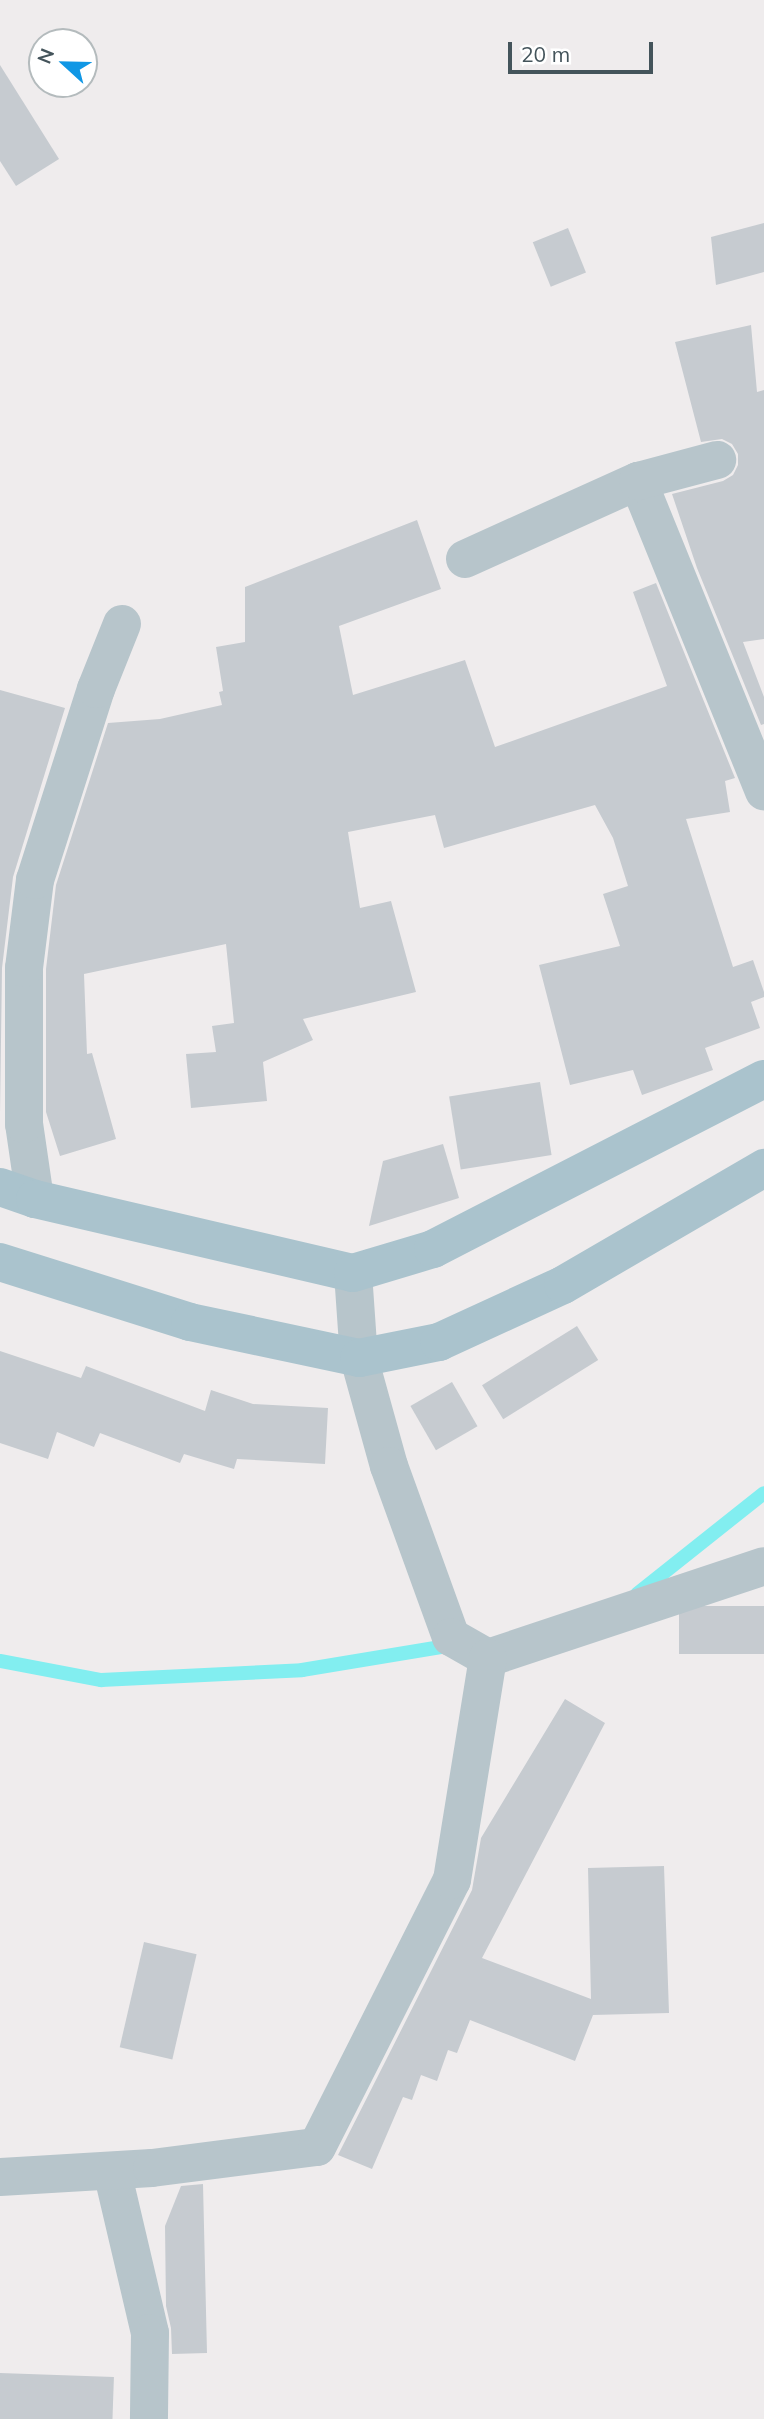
<!DOCTYPE html>
<style>
body{margin:0}
#map{position:relative;width:764px;height:2419px;overflow:hidden;background:#efeced;font-family:Mulish,sans-serif}
div>[style]{position:absolute}
[style*='--x']{left:calc(var(--x)*1px);top:calc(var(--y)*1px);width:calc(var(--w)*1px);rotate:calc(var(--a)*1deg)}
.stream>*{height:14px;margin:-7px;padding:0 7px;transform-origin:7px;border-radius:7px;background:#82eef0}
.building>*{inset:0;background:#c6cbd0;transform-origin:0 0}
.minor>*{height:38px;margin:-19px;padding:0 19px;transform-origin:19px;border-radius:19px;background:#b7c5cb}
.major>*{height:38px;margin:-19px;padding:0 19px;transform-origin:19px;border-radius:19px;background:#aac3cd}
span{translate:-50% -50%;white-space:nowrap;text-align:center;line-height:1.15;-webkit-text-stroke:6px #fff;paint-order:stroke}
.north{position:absolute;left:28px;top:28px;width:70px;height:70px;box-sizing:border-box;background:#fff;border:2px solid #b4bbbd;border-radius:50%;rotate:292deg;font-size:19px;font-weight:700;line-height:28px;text-align:center;color:#44545b}
.north::after{content:'';display:block;margin:auto;width:24px;height:32px;background:#1097e5;clip-path:polygon(50% 0,100% 100%,50% 72%,0 100%)}
.scale{position:absolute;left:508px;top:42px;width:145px;height:32px;box-sizing:border-box;border:4px solid #44545b;border-top:0;padding-left:9px;font-size:21px;line-height:24px;white-space:nowrap;color:#44545b;-webkit-text-stroke:5px #fff;paint-order:stroke}
</style>
<div id="map">
<div class="stream">
<div style="--x:637;--y:1594;--w:162;--a:-38.5"></div>
<div style="--x:0;--y:1661;--w:103;--a:10.7"></div>
<div style="--x:101;--y:1680;--w:201;--a:-2.8"></div>
<div style="--x:302;--y:1670;--w:153;--a:-9.4"></div>
</div>
<div class="building">
<div style="clip-path:polygon(0 65px,59px 159px,16px 186px,0 161px)"></div>
<div style="clip-path:polygon(764px 223px,764px 272px,716px 285px,711px 237px)"></div>
<div style="left:568px;top:228px;width:48px;height:38px;rotate:68deg"></div>
<div style="clip-path:polygon(751px 325px,757px 392px,764px 390px,764px 639px,743px 642px,764px 697px,764px 724px,761px 725px,697px 568px,672px 494px,723px 481px,733px 475px,738px 465px,738px 454px,732px 444px,722px 439px,701px 442px,675px 342px)"></div>
<div style="clip-path:polygon(417px 520px,441px 589px,339px 626px,353px 695px,465px 660px,495px 747px,667px 686px,633px 592px,656px 583px,735px 778px,725px 781px,730px 812px,686px 819px,733px 967px,753px 960px,764px 992px,764px 997px,751px 1002px,760px 1028px,705px 1048px,713px 1070px,642px 1095px,633px 1070px,570px 1085px,539px 965px,620px 946px,603px 894px,628px 886px,613px 838px,595px 805px,444px 848px,435px 815px,348px 832px,360px 908px,391px 901px,416px 992px,303px 1019px,313px 1040px,263px 1062px,267px 1101px,191px 1108px,186px 1054px,216px 1052px,212px 1026px,234px 1023px,226px 944px,84px 974px,87px 1054px,92px 1053px,116px 1139px,60px 1156px,46px 1112px,46px 969px,56px 885px,108px 723px,160px 719px,222px 705px,219px 692px,223px 691px,216px 647px,245px 642px,245px 587px)"></div>
<div style="clip-path:polygon(0 690px,65px 708px,13px 877px,2px 968px,0 1114px)"></div>
<div style="left:540px;top:1082px;width:74px;height:92px;rotate:81deg"></div>
<div style="clip-path:polygon(443px 1144px,459px 1198px,369px 1226px,383px 1161px)"></div>
<div style="left:577px;top:1326px;width:40px;height:112px;rotate:58deg"></div>
<div style="clip-path:polygon(0 1351px,81px 1378px,86px 1366px,205px 1411px,211px 1390px,253px 1404px,328px 1408px,325px 1464px,237px 1459px,234px 1469px,184px 1454px,180px 1463px,100px 1433px,94px 1447px,57px 1432px,48px 1459px,0 1443px)"></div>
<div style="left:452px;top:1382px;width:51px;height:48px;rotate:60deg"></div>
<div style="left:764px;top:1606px;width:48px;height:85px;rotate:90deg"></div>
<div style="clip-path:polygon(565px 1699px,605px 1723px,482px 1958px,591px 1999px,588px 1868px,664px 1866px,669px 2013px,593px 2015px,575px 2061px,470px 2020px,457px 2053px,448px 2050px,437px 2081px,421px 2075px,412px 2100px,403px 2097px,372px 2169px,338px 2155px,472px 1890px,481px 1838px)"></div>
<div style="left:144px;top:1942px;width:54px;height:108px;rotate:13deg"></div>
<div style="clip-path:polygon(203px 2184px,207px 2353px,172px 2354px,171px 2328px,166px 2306px,165px 2226px,181px 2186px)"></div>
<div style="left:0;top:2373px;width:114px;height:46px;rotate:2deg"></div>
</div>
<div class="minor">
<div style="--x:638;--y:481;--w:335;--a:67.9"></div>
<div style="--x:465;--y:559;--w:190;--a:-24.3"></div>
<div style="--x:638;--y:481;--w:82;--a:-14.9"></div>
<div style="--x:35;--y:1199;--w:76;--a:-98.3"></div>
<div style="--x:24;--y:1124;--w:156;--a:-90"></div>
<div style="--x:24;--y:968;--w:89;--a:-82.9"></div>
<div style="--x:35;--y:880;--w:201;--a:-72.3"></div>
<div style="--x:96;--y:689;--w:70;--a:-68.2"></div>
<div style="--x:353;--y:1273;--w:85;--a:86"></div>
<div style="--x:359;--y:1358;--w:112;--a:74.5"></div>
<div style="--x:389;--y:1466;--w:182;--a:70.1"></div>
<div style="--x:451;--y:1637;--w:43;--a:29.6"></div>
<div style="--x:488;--y:1658;--w:291;--a:-18.4"></div>
<div style="--x:112;--y:2171;--w:166;--a:76.8"></div>
<div style="--x:150;--y:2333;--w:86;--a:90.7"></div>
<div style="--x:0;--y:2177;--w:152;--a:-3.4"></div>
<div style="--x:152;--y:2168;--w:166;--a:-7.3"></div>
<div style="--x:317;--y:2147;--w:299;--a:-63.2"></div>
<div style="--x:452;--y:1880;--w:225;--a:-80.8"></div>
</div>
<div class="major">
<div style="--x:0;--y:1187;--w:37;--a:19"></div>
<div style="--x:35;--y:1199;--w:326;--a:13.1"></div>
<div style="--x:353;--y:1273;--w:84;--a:-16.7"></div>
<div style="--x:433;--y:1249;--w:372;--a:-27.2"></div>
<div style="--x:0;--y:1262;--w:199;--a:17.5"></div>
<div style="--x:190;--y:1322;--w:173;--a:12"></div>
<div style="--x:359;--y:1358;--w:82;--a:-11.3"></div>
<div style="--x:439;--y:1342;--w:136;--a:-24.7"></div>
<div style="--x:563;--y:1285;--w:233;--a:-30.2"></div>
</div>
<div class="north">N</div>
<div class="scale">20 m</div>
</div>
